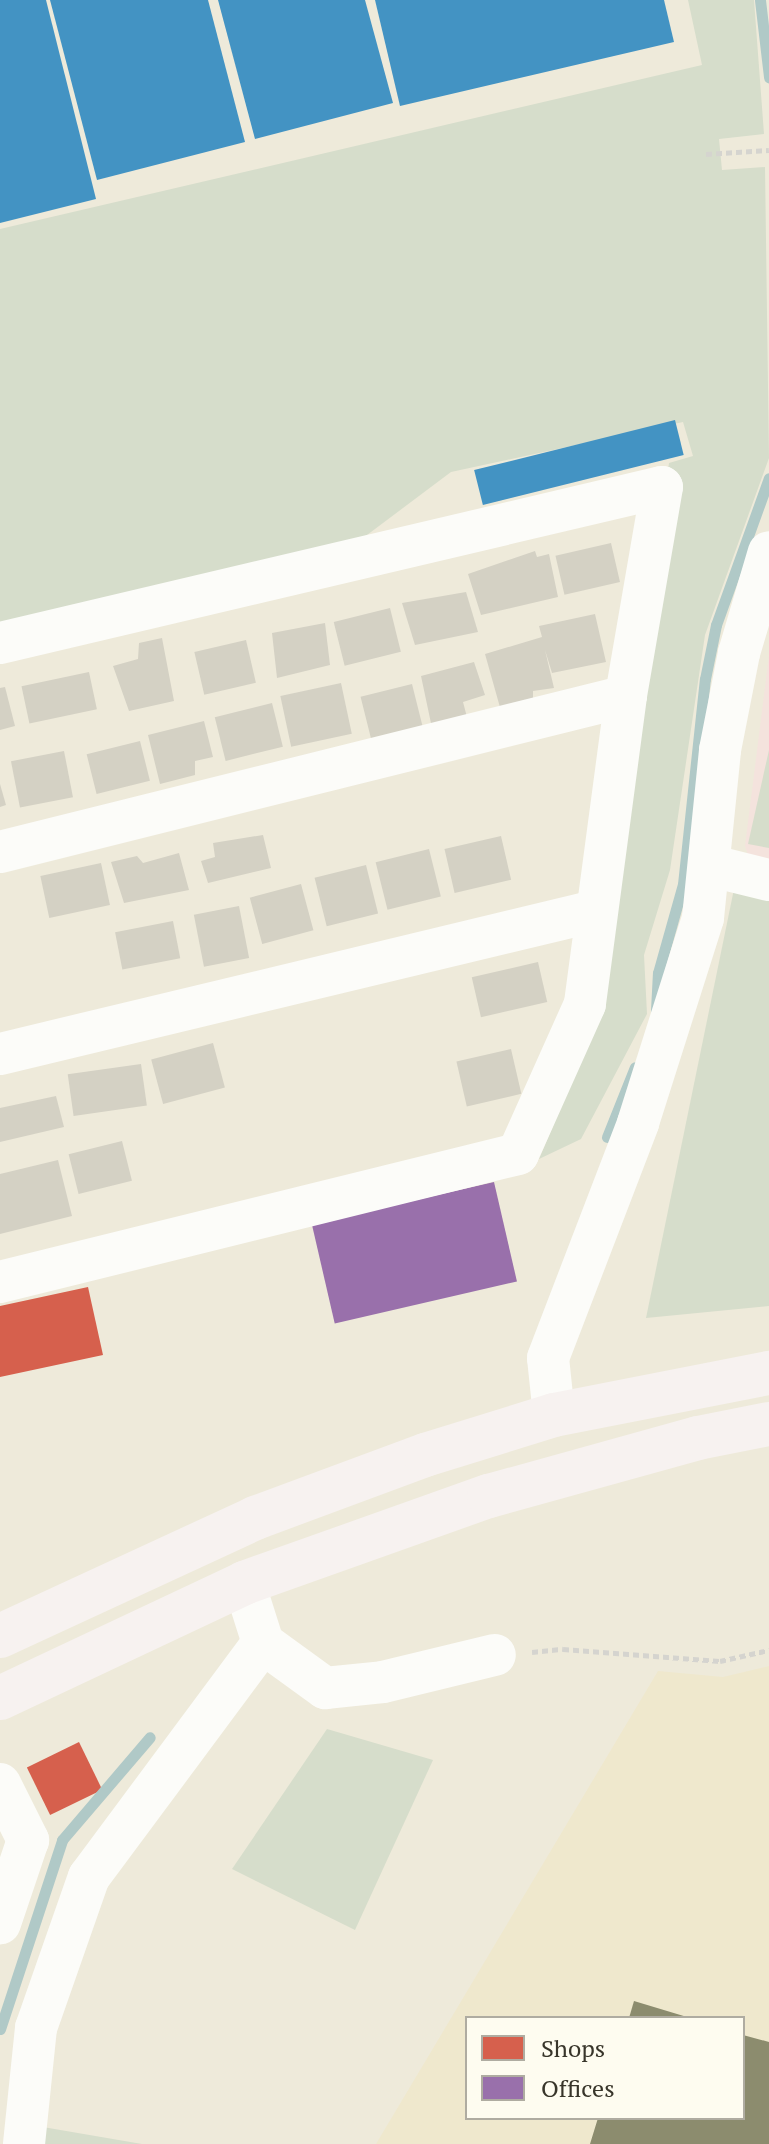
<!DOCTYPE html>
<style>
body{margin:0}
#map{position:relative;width:769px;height:2144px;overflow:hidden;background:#eeeada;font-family:"PT Serif",serif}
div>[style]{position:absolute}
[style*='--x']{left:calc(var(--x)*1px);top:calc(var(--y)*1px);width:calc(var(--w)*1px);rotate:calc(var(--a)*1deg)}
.built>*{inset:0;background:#efe8cd}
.education>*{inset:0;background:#f4e3dd}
.green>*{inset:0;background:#d6ddcb}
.shops>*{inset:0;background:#d6604d;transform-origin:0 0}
.offices>*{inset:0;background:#9970ab;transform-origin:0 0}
.schools>*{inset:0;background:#4393c3;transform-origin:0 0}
.industry>*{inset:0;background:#8c8c6e}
.stream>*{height:11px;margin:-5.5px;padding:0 5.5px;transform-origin:5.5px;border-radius:5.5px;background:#b0c9c7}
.building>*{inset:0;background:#d4d1c4;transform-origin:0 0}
.path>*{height:5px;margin-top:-2.5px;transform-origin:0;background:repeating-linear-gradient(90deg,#d5d4cf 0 6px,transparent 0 10px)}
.minor>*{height:42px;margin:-21px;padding:0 21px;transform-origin:21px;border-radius:21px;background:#fcfcf9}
.major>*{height:44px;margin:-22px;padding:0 22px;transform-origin:22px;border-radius:22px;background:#f7f2f0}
span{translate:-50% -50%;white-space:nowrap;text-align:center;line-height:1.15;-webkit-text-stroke:8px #fefcf0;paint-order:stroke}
.legend{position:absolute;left:465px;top:2016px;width:280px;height:104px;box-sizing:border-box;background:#fefcf0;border:2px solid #afaca1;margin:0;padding:10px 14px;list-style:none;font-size:24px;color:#38352a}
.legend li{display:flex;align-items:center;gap:16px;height:40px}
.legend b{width:40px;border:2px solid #afaca1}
</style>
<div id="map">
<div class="built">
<div style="clip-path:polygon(evenodd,769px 1666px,769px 2144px,376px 2144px,658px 1671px,723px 1677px,769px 1666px,467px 2018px,743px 2018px,743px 2118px,467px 2118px,467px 2018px)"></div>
</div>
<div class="education">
<div style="clip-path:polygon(769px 655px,769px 863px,749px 858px,745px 846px)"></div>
</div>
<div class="green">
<div style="clip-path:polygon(688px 0,754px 0,764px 134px,719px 139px,722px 170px,765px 167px,769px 458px,705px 635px,670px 870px,644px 955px,647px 1014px,581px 1139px,539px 1159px,594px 1030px,669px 463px,693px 456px,683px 422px,451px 472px,363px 538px,0 628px,0 229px,702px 65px)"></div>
<div style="clip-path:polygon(769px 750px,769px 848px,748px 844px)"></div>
<div style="clip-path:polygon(734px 889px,769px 897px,769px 1306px,646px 1318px)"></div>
<div style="clip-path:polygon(327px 1729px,433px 1760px,355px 1930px,232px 1869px)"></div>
<div style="clip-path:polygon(37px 2126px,142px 2144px,34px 2144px)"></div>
</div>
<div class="shops">
<div style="clip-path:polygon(88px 1287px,103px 1355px,0 1377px,0 1306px)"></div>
<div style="left:79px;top:1742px;width:53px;height:58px;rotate:64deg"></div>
</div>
<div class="offices">
<div style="left:494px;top:1182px;width:102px;height:187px;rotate:77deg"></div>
</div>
<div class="schools">
<div style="clip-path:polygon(0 0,46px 0,96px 199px,0 223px)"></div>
<div style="clip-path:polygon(50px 0,208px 0,245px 142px,97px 180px)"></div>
<div style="clip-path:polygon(218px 0,365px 0,393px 103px,255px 139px)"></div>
<div style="clip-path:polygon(375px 0,664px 0,674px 42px,400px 106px)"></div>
<div style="left:675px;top:420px;width:36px;height:207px;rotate:76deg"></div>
</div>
<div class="industry">
<div style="clip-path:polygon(634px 2001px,687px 2017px,686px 2018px,629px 2018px)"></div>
<div style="clip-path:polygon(743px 2035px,769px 2042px,769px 2144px,590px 2144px,598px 2118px,743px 2118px)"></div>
</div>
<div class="stream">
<div style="--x:760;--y:0;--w:78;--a:83.3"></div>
<div style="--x:656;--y:1010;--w:37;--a:-87"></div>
<div style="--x:658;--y:973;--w:92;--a:-74.3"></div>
<div style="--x:683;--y:884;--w:206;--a:-83.9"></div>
<div style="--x:705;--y:679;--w:55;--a:-78.5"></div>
<div style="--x:716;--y:625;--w:156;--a:-70.2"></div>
<div style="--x:607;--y:1137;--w:75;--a:-68.2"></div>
<div style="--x:0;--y:2029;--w:199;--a:-71.8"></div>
<div style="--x:62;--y:1840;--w:135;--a:-49.5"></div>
</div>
<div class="building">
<div style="left:611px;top:543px;width:40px;height:57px;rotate:77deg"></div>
<div style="clip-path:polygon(535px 551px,537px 557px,549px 554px,558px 597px,481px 615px,468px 574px)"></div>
<div style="clip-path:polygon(466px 592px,478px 632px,415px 645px,402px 603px)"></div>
<div style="left:390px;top:608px;width:45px;height:58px;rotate:76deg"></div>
<div style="clip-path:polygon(595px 614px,606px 662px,552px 673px,545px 650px,554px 688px,533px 691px,533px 713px,503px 718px,485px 654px,542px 637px,539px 626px)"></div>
<div style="clip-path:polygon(325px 623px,330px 665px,277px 678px,272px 633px)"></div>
<div style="clip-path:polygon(162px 638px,174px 701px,129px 711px,113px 666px,138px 659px,139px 643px)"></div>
<div style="left:246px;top:640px;width:44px;height:53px;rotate:77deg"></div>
<div style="clip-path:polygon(474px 662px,485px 695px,463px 702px,468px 721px,432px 728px,421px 676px)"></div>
<div style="left:89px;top:672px;width:38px;height:69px;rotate:78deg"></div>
<div style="left:341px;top:683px;width:52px;height:62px;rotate:78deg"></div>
<div style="left:412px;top:684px;width:49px;height:53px;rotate:76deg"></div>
<div style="clip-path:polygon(5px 687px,15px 726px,0 730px,0 688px)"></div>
<div style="left:272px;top:703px;width:45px;height:59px;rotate:76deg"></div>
<div style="clip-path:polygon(204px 721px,213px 757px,195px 761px,195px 775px,160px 784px,148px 735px)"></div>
<div style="left:140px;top:741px;width:41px;height:55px;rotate:76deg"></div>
<div style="left:64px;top:751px;width:47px;height:54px;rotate:79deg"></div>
<div style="clip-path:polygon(0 784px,6px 805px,0 807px)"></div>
<div style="clip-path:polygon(263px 835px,271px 868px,208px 883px,201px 861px,215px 857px,213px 843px)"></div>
<div style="left:501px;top:836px;width:45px;height:58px;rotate:77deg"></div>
<div style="left:429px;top:849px;width:49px;height:55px;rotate:76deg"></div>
<div style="clip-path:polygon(179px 853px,189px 890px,124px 903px,111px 862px,137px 856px,143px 863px)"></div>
<div style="left:101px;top:863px;width:43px;height:62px;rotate:78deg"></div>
<div style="left:366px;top:865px;width:50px;height:53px;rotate:76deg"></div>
<div style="left:301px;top:884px;width:48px;height:53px;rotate:75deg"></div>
<div style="left:239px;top:906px;width:53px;height:46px;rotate:79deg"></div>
<div style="left:173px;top:921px;width:38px;height:59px;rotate:79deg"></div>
<div style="left:538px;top:962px;width:41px;height:68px;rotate:77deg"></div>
<div style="left:213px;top:1043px;width:46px;height:64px;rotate:75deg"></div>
<div style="left:511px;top:1049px;width:46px;height:56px;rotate:77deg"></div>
<div style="left:141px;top:1064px;width:42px;height:74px;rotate:82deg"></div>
<div style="clip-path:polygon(56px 1096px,64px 1127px,0 1142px,0 1108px)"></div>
<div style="left:122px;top:1141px;width:41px;height:55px;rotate:76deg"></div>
<div style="clip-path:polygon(58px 1160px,72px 1216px,0 1234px,0 1174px)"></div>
</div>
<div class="path">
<div style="--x:706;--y:154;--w:63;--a:-3.6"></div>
<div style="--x:532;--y:1652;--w:31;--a:-6"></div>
<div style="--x:563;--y:1649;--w:157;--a:4.4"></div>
<div style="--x:720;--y:1661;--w:50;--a:-12.7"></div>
</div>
<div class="minor">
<div style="--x:0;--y:643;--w:680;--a:-13.26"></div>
<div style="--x:662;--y:487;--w:212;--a:99.8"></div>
<div style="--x:626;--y:696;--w:311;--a:97.6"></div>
<div style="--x:585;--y:1004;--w:164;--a:114.1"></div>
<div style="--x:518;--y:1154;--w:534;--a:166.12"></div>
<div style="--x:0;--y:852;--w:645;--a:-13.99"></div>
<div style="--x:712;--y:866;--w:59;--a:13.8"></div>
<div style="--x:0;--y:1054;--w:612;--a:-13.51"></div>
<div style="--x:554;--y:1415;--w:57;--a:-96"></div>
<div style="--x:548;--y:1358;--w:252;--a:-69"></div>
<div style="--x:638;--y:1123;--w:215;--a:-72.4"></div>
<div style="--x:703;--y:918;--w:169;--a:-84.2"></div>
<div style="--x:720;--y:750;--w:99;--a:-78.9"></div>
<div style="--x:739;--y:653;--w:105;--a:-73.5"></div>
<div style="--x:244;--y:1583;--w:63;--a:72.4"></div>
<div style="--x:263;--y:1643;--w:77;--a:36"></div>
<div style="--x:325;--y:1688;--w:58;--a:-5.9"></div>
<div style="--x:383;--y:1682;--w:115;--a:-13.6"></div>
<div style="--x:0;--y:1784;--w:63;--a:63.4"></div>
<div style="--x:28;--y:1840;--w:88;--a:108.6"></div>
<div style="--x:24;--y:2144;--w:117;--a:-84.1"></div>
<div style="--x:36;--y:2028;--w:160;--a:-70.7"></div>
<div style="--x:89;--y:1877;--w:292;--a:-53.4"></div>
</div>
<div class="major">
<div style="--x:0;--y:1636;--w:281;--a:-24.8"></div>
<div style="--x:255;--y:1518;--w:181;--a:-20.3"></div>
<div style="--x:425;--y:1455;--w:135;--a:-17.2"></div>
<div style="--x:554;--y:1415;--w:219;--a:-11.1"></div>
<div style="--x:0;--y:1698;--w:270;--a:-25.2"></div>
<div style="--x:244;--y:1583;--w:260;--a:-19.6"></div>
<div style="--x:489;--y:1496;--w:217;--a:-15.5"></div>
<div style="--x:698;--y:1438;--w:72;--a:-11.2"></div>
</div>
<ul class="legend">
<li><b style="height:22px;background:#d6604d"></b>Shops</li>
<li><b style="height:22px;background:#9970ab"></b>Offices</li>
</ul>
</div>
